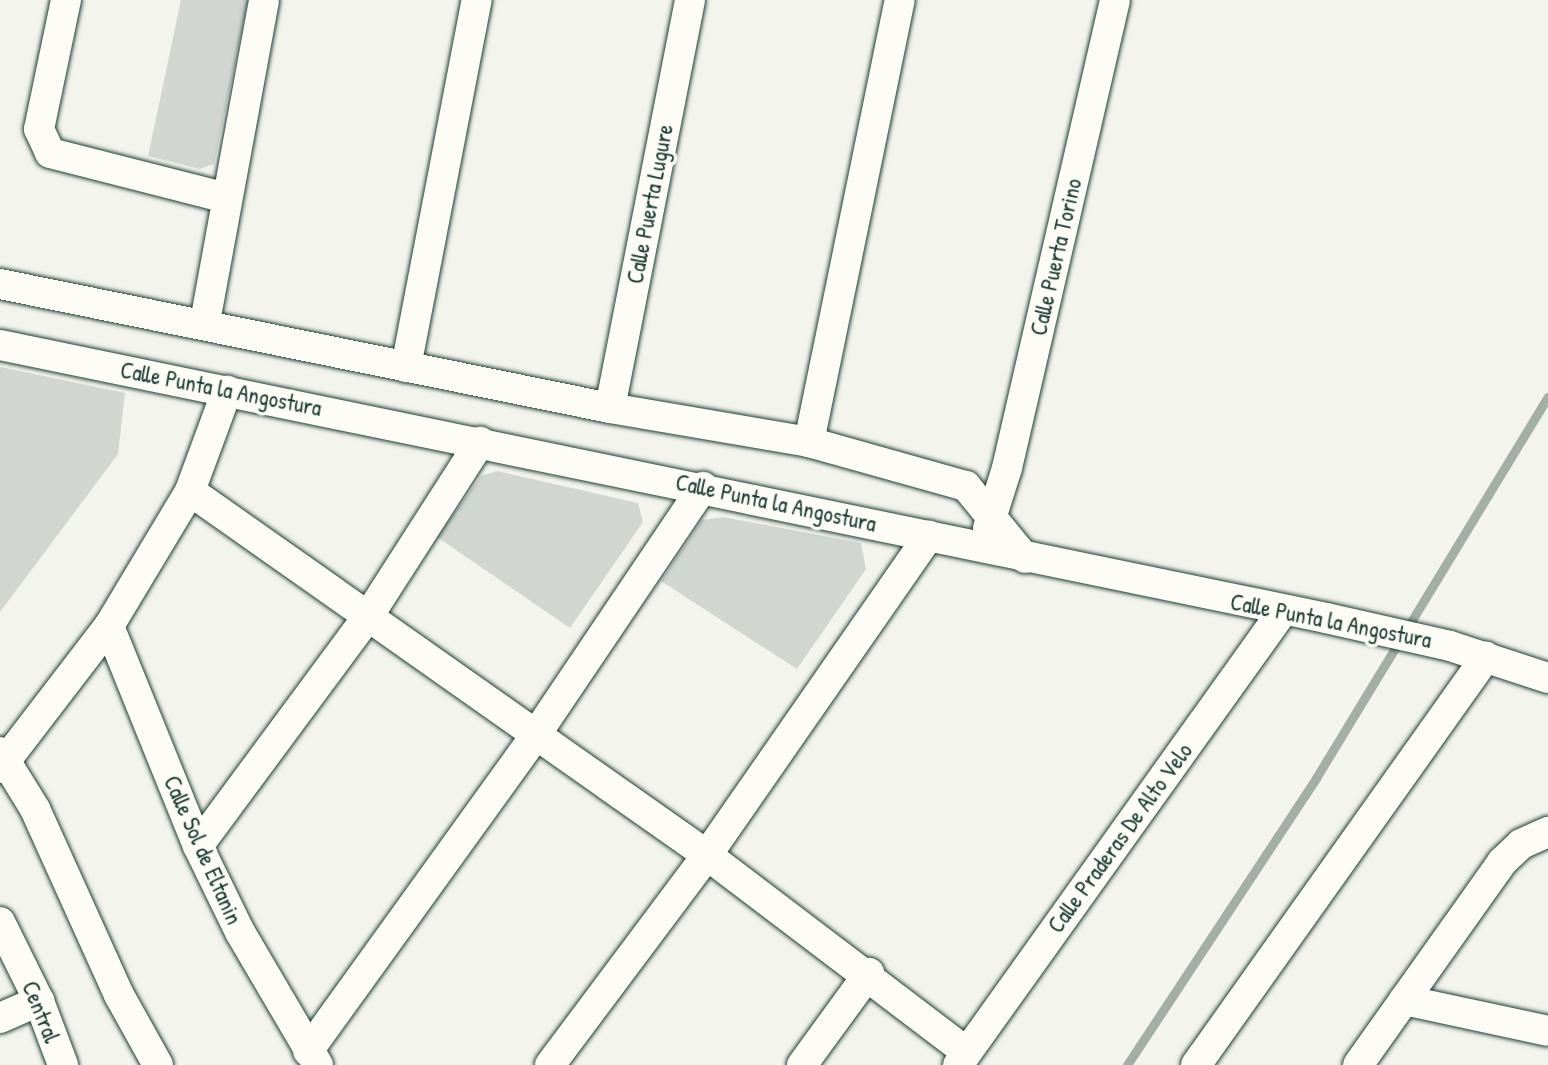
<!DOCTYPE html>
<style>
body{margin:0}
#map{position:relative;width:1548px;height:1065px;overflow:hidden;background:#f4f4ef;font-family:"Patrick Hand",sans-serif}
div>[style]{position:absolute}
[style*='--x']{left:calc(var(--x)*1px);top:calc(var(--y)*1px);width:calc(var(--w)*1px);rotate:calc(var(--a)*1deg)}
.green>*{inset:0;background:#d1d6d1}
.stream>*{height:9px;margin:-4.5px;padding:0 4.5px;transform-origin:4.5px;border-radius:4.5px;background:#a3aea7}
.roads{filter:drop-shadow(0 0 2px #1f3d34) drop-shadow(0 0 2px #1f3d34)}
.minor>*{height:30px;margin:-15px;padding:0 15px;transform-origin:15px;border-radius:15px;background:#fdfcf7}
span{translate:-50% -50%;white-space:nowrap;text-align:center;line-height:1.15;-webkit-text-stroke:7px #fdfcf7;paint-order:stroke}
.street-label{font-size:23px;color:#1f3d34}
</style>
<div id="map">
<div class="green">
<div style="clip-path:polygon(181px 0,248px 0,214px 164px,200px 169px,148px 156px)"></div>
<div style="clip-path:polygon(0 367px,125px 393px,118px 454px,0 612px)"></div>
<div style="clip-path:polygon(497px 471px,638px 503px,643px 522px,570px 628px,437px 537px,481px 476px)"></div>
<div style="clip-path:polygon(723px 517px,861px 543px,866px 569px,797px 669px,661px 581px,702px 520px)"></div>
</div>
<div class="stream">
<div style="--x:1127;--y:1065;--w:344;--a:-56.6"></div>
<div style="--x:1316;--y:778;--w:446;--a:-58.7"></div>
</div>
<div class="roads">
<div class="minor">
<div style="--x:66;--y:0;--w:132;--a:101.8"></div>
<div style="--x:39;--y:129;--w:26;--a:65"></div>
<div style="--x:50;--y:153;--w:182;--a:14.3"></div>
<div style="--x:0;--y:284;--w:622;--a:11.49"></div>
<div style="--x:610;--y:408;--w:202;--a:9.7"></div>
<div style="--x:809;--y:442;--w:163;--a:15.7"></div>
<div style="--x:966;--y:486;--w:93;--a:50.7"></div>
<div style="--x:205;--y:322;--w:327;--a:-79.6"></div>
<div style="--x:0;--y:345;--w:1354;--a:11.63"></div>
<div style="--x:1326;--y:618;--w:127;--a:12.7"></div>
<div style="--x:1450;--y:646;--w:103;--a:18.1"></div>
<div style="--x:406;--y:367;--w:374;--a:-79.1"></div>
<div style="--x:610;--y:408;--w:416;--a:-78.9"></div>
<div style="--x:809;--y:442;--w:451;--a:-78.4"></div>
<div style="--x:190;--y:491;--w:632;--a:35.15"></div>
<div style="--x:707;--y:855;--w:326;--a:37.2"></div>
<div style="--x:988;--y:528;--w:63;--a:-72.4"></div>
<div style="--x:1007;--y:468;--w:480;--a:-77"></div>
<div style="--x:109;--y:626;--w:237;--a:68"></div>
<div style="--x:198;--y:846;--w:96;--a:64"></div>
<div style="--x:240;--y:932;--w:154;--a:59.6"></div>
<div style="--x:0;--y:752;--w:67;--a:58.4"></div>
<div style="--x:35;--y:809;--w:204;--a:65.7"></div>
<div style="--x:119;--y:995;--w:80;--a:60.9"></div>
<div style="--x:0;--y:768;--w:179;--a:-52.5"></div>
<div style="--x:109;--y:626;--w:157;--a:-59"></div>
<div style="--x:190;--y:491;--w:107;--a:-69.7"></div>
<div style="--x:198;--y:846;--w:287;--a:-53.5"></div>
<div style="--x:369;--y:615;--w:206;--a:-57.3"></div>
<div style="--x:0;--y:922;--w:88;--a:63.7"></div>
<div style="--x:39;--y:1001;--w:68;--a:69.4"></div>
<div style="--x:1404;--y:1000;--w:147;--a:12.1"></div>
<div style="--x:0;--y:1018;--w:43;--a:-23.6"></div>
<div style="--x:308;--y:1051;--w:392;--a:-54.2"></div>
<div style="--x:537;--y:733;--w:297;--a:-56"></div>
<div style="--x:550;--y:1065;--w:262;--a:-53.2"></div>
<div style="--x:707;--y:855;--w:389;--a:-55.2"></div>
<div style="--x:802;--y:1065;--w:114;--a:-53.9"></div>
<div style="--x:958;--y:1065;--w:557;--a:-54.43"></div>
<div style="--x:1196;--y:1065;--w:501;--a:-54.6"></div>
<div style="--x:1358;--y:1065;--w:249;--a:-54.6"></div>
<div style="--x:1502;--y:862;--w:26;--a:-43"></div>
<div style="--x:1521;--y:844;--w:30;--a:-24"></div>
</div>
</div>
<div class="street-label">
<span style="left:650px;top:204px;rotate:-79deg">Calle Puerta Lugure</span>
<span style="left:1056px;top:257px;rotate:-77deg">Calle Puerta Torino</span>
<span style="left:221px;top:389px;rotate:11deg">Calle Punta la Angostura</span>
<span style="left:776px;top:503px;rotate:12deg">Calle Punta la Angostura</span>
<span style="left:1331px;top:621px;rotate:11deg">Calle Punta la Angostura</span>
<span style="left:1120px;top:838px;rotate:-54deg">Calle Praderas De Alto Velo</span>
<span style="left:203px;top:850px;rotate:66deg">Calle Sol de Eltanin</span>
<span style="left:41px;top:1012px;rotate:68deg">Central</span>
</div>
</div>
